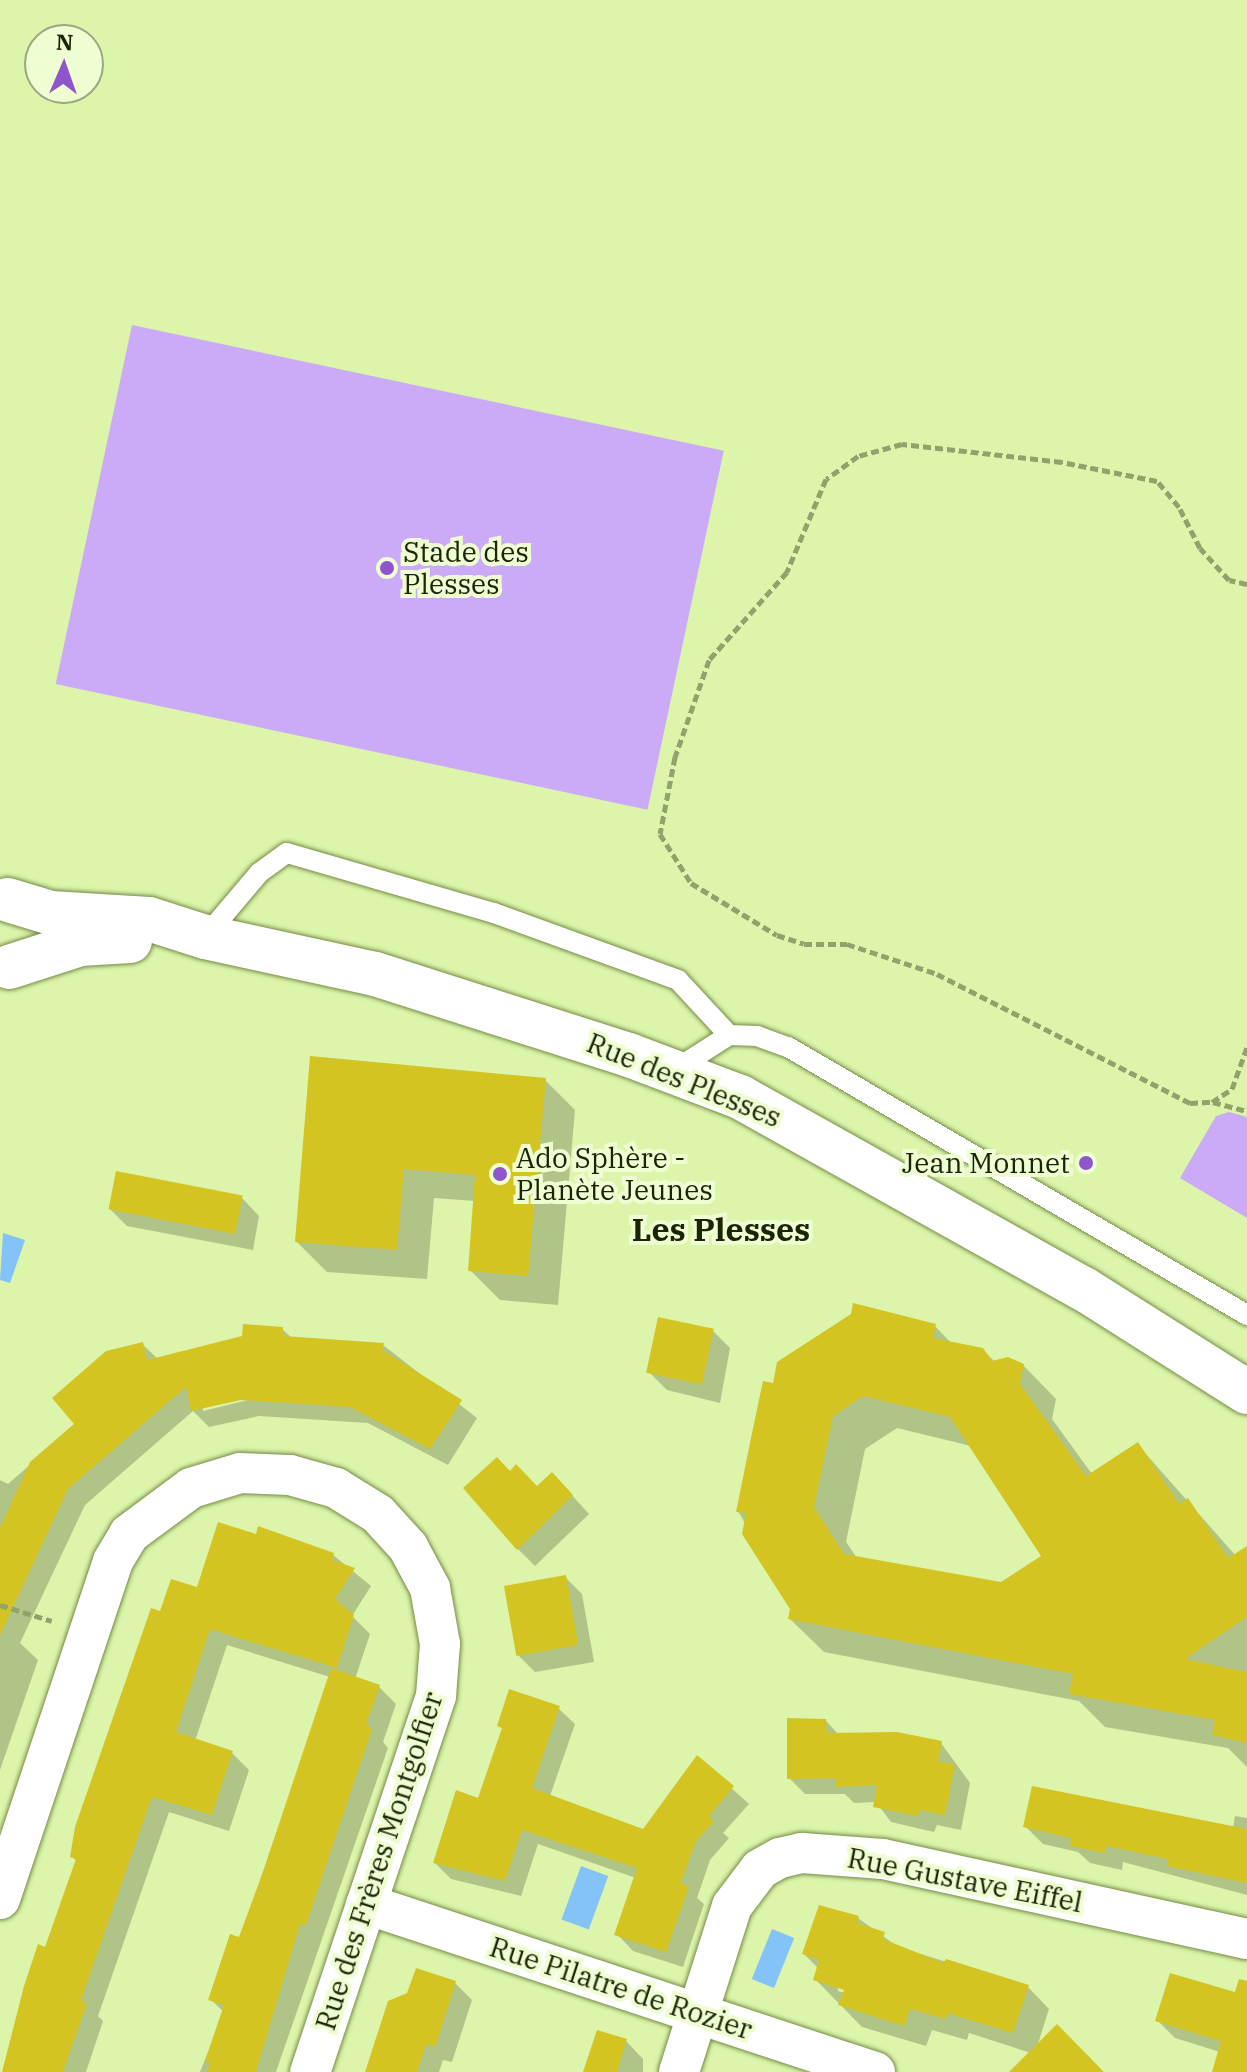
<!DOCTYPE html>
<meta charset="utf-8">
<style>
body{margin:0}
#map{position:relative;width:1247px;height:2072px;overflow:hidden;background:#dcf5ab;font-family:"IBM Plex Serif",serif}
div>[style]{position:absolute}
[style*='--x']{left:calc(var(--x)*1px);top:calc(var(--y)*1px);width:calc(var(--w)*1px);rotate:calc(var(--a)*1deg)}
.green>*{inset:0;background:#cbaaf7;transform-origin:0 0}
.water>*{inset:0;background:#84c3f7;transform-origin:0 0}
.shadow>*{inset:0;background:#0003}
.building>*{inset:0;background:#d3c422;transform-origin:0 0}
.path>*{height:5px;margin-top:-2.5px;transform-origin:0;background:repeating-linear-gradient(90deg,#90a36a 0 8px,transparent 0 12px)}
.roads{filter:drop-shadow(0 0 2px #758b45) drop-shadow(0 0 2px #758b45)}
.lane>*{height:20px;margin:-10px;padding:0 10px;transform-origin:10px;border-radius:10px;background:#fff}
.street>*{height:40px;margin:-20px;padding:0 20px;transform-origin:20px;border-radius:20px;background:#fff}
.secondary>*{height:44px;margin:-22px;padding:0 22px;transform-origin:22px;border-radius:22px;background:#fff}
.dots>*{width:22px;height:22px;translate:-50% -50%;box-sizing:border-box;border:4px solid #eefed2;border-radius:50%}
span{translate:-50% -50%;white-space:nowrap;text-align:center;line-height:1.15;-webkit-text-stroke:8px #eefed2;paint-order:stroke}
.poi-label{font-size:28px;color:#1c2407}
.left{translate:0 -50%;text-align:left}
.right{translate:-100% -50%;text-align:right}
.street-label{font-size:28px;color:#1c2407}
.quarter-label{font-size:32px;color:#1c2407;font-weight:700}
.north{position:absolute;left:24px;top:24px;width:80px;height:80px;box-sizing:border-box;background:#eefed2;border:2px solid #9aa781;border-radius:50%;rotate:2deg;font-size:22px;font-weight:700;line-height:32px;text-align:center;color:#1c2407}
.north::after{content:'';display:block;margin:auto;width:28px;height:36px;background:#8f55cc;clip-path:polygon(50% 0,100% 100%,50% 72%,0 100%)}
</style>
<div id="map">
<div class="green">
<div style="left:132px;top:325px;width:605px;height:367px;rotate:12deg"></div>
<div style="clip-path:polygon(1229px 1112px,1247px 1117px,1247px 1218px,1180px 1178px,1216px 1116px)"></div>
</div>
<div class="water">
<div style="clip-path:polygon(3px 1233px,25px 1240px,10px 1283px,0 1280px)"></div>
<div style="left:581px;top:1866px;width:29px;height:57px;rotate:20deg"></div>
<div style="left:772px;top:1929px;width:24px;height:54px;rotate:22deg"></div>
</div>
<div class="shadow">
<div style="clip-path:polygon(312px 1058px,545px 1080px,575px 1110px,558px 1305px,500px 1300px,470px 1270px,475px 1201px,434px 1198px,427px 1279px,327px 1272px,297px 1242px)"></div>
<div style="clip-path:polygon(242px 1198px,259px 1216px,253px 1250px,127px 1226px,110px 1209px)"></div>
<div style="clip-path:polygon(evenodd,935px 1326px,952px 1344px,982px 1349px,995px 1362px,1023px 1365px,1056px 1399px,1052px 1419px,1092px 1474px,1138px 1445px,1236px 1556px,1247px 1548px,1247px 1767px,1228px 1748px,1105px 1727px,1079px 1701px,824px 1652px,790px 1619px,792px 1608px,738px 1511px,774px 1386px,935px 1326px,897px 1428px,971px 1446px,1044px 1556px,1002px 1584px,857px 1558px,846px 1542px,865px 1449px,897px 1428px)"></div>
<div style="clip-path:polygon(evenodd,282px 1329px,292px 1338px,383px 1345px,477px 1418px,448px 1465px,368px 1423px,259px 1416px,209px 1427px,193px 1411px,85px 1505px,20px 1643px,38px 1660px,0 1770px,0 1480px,8px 1484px,77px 1424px,142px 1344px,158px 1359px,282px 1329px,251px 1395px,252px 1399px,203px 1411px,203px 1406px,251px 1395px)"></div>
<div style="clip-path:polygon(713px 1331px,730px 1348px,720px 1403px,667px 1390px,649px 1372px)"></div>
<div style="clip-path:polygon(510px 1473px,537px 1489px,569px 1492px,589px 1514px,535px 1566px,518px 1549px)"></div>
<div style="clip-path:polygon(333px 1555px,371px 1586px,352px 1616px,370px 1634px,355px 1679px,379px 1687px,396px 1704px,383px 1742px,388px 1748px,276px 2072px,200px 2072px,224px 2012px,210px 1999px,240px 1939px,330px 1677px,227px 1645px,195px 1741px,232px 1753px,249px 1770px,229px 1831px,169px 1812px,98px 2016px,103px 2021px,86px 2072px,3px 2072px,39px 1947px,46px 1949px,77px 1861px,72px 1857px,161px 1614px,198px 1590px)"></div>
<div style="clip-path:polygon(565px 1577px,582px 1594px,594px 1662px,535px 1672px,518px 1655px)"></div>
<div style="clip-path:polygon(558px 1708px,575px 1724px,550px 1796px,644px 1831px,698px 1758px,749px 1804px,723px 1833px,729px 1838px,710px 1860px,697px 1898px,704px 1904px,683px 1967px,633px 1951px,617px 1934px,636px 1878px,538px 1844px,521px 1896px,451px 1879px,435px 1863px,479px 1800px,504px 1730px,500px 1726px)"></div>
<div style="clip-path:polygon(826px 1721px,839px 1735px,941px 1743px,970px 1783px,961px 1830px,937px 1825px,934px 1832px,891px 1822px,876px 1802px,854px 1803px,845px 1794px,805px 1794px,789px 1778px)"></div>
<div style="clip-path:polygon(1235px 1816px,1247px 1818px,1247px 1895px,1123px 1862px,1122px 1870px,1090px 1863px,1078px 1852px,1043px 1844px,1025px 1826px,1233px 1828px)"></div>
<div style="clip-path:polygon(evenodd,858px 1918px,898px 1947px,1028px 1987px,1049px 2009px,1037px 2047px,1102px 2072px,1029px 2072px,1031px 2053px,969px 2033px,967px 2040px,932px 2030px,926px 2046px,862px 2027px,815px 1979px,818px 1968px,804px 1954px,858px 1918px,838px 1986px,854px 1992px,852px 1995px,838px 1991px,838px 1986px)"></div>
<div style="clip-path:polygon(455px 1983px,472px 2000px,452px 2062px,443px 2060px,439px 2072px,369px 2072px)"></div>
<div style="clip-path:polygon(1247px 1998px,1247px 2072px,1214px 2072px,1220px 2052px,1175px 2038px,1158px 2021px)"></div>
<div style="clip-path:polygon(626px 2041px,643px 2059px,643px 2072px,585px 2072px)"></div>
</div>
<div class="building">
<div style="clip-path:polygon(310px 1056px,546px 1078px,528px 1276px,468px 1271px,475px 1175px,404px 1169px,397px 1250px,295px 1242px)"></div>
<div style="left:116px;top:1171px;width:129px;height:39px;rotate:11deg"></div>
<div style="clip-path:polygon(evenodd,853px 1303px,936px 1324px,933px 1338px,983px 1348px,992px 1361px,1008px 1357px,1024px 1364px,1020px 1384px,1086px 1476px,1138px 1442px,1179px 1504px,1188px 1498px,1228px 1558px,1247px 1546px,1247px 1617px,1185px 1659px,1247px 1672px,1247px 1743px,1212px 1735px,1215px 1720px,1069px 1694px,1073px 1674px,788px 1619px,790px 1609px,742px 1534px,746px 1513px,736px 1512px,751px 1438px,763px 1381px,773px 1383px,777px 1362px,851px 1314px,853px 1303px,863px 1396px,950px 1417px,1041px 1556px,1001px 1582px,844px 1554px,814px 1507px,833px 1416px,863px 1396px)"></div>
<div style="left:658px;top:1317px;width:57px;height:57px;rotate:12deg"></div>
<div style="clip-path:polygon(243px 1324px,283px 1327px,283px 1336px,384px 1343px,382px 1350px,462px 1400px,430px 1449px,350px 1407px,241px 1400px,191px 1411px,186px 1387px,68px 1489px,0 1635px,0 1528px,30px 1462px,74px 1424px,52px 1398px,106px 1351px,143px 1342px,147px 1360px,242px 1336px)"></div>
<div style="clip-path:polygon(497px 1457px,510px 1471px,516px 1464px,537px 1486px,552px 1472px,573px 1495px,517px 1550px,463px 1488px)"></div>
<div style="clip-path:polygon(218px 1522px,256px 1534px,258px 1526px,334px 1553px,332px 1560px,355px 1568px,335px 1599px,354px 1615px,337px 1668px,210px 1629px,176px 1732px,233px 1751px,212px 1815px,152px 1797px,81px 2000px,87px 2003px,63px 2072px,2px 2072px,24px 1986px,38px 1944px,45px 1947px,76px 1859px,70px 1857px,75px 1827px,151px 1608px,160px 1611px,171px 1579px,197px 1587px)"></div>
<div style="left:566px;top:1575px;width:71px;height:63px;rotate:80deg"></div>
<div style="clip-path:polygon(331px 1668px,380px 1685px,366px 1724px,372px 1729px,306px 1925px,300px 1924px,256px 2072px,207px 2072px,210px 2063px,205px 2061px,224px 2005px,208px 2000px,230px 1934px,239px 1937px,264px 1869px)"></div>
<div style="clip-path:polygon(509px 1689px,560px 1706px,532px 1788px,643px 1829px,697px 1755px,734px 1786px,709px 1816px,714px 1821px,695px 1843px,681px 1883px,689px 1887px,666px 1952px,614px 1935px,637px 1868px,522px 1830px,505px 1881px,433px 1863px,456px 1790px,478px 1798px,502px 1728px,497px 1726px)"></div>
<div style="clip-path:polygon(787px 1718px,826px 1719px,827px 1733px,897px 1732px,942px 1741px,938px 1761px,955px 1765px,945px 1815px,920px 1810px,918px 1816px,873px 1807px,877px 1785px,835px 1787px,835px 1778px,787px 1779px)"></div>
<div style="clip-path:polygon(1032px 1786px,1247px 1829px,1247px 1883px,1167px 1866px,1168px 1859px,1106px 1846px,1105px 1853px,1070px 1846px,1071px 1838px,1023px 1827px)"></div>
<div style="clip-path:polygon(819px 1905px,859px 1916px,857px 1923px,885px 1932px,883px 1939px,943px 1963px,946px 1959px,1029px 1985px,1013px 2033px,947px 2013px,946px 2019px,910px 2009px,904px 2026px,838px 2005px,844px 1990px,813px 1980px,819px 1960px,802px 1954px)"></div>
<div style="clip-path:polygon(416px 1968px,456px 1981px,435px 2047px,426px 2044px,417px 2072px,365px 2072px,388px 2001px,407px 1993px)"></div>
<div style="clip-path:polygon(1170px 1973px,1235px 1992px,1239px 1979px,1247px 1981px,1247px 2072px,1212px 2072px,1221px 2041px,1155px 2021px)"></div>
<div style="clip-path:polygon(1057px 2024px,1104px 2072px,1009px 2072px)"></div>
<div style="clip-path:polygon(597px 2030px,627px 2039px,617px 2072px,583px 2072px)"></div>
</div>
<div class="path">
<div style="--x:1247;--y:584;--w:18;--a:-167"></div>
<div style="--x:1229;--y:580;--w:43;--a:-132.2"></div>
<div style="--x:1200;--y:548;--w:46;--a:-117.1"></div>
<div style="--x:1179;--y:507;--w:34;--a:-130"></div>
<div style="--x:1157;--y:481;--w:97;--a:-168.7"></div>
<div style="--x:1062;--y:462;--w:161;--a:-173.6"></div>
<div style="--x:902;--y:444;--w:46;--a:164.7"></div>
<div style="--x:858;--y:456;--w:39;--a:144"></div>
<div style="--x:826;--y:479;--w:101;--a:112.8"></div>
<div style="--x:787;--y:572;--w:118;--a:131.6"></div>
<div style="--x:709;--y:660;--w:103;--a:109.3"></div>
<div style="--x:675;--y:757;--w:78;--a:101"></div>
<div style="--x:660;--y:834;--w:58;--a:57.7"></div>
<div style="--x:691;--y:883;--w:100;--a:31.2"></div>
<div style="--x:777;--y:935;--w:28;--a:18"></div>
<div style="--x:804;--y:944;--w:43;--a:0"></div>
<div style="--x:847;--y:944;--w:95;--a:18.4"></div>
<div style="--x:937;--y:974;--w:284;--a:27"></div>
<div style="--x:1190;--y:1103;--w:22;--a:-3"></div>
<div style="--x:1212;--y:1102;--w:24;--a:-33"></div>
<div style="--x:1232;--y:1089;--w:45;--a:-70.3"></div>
<div style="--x:1213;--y:1102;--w:35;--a:15"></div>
<div style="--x:0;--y:1605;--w:54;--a:17.1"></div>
</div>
<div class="roads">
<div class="lane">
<div style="--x:205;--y:937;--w:84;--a:-49.8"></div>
<div style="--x:259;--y:873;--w:34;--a:-36"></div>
<div style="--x:287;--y:853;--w:216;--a:16.2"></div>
<div style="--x:494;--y:913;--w:196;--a:20"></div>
<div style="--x:678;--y:980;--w:75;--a:47.2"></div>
<div style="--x:673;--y:1071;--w:67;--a:-32.7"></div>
<div style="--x:729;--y:1035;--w:28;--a:2"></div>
<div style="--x:757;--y:1036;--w:33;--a:20"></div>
<div style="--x:788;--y:1047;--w:532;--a:30.28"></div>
</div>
<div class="street">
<div style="--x:0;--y:1899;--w:356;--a:-71.5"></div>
<div style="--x:113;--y:1561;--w:31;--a:-59"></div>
<div style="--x:129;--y:1534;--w:77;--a:-36.6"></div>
<div style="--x:191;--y:1488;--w:51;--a:-17"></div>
<div style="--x:240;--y:1473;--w:50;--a:2.3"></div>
<div style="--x:290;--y:1475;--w:48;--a:15.8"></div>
<div style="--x:336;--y:1488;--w:49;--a:31.8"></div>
<div style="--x:378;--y:1514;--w:45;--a:47.7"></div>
<div style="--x:408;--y:1547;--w:47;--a:61.8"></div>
<div style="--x:430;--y:1588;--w:57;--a:79.9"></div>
<div style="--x:440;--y:1644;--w:52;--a:94.4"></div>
<div style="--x:436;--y:1696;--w:397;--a:108.5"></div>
<div style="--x:366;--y:1904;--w:536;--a:18.27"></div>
<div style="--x:679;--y:2072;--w:174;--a:-72.3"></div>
<div style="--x:732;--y:1906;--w:46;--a:-52.9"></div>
<div style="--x:760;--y:1869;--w:23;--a:-29"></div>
<div style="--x:780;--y:1858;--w:23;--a:-13"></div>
<div style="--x:802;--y:1853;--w:81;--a:4.2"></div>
<div style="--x:883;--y:1859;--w:373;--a:12.4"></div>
</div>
<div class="secondary">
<div style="--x:8;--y:900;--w:45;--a:16.8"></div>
<div style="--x:51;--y:913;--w:98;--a:3.5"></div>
<div style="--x:149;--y:919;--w:59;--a:17.8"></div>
<div style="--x:205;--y:937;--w:174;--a:12.3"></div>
<div style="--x:375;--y:974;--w:267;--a:17.7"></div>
<div style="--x:629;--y:1055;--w:119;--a:20.7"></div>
<div style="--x:740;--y:1097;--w:394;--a:29.2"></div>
<div style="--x:1084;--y:1289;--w:193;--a:32.3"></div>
<div style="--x:9;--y:967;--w:75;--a:-17.9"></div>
<div style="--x:80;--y:944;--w:50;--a:-3.4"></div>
</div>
</div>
<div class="dots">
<div style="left:387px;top:568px;background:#8f55cc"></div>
<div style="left:1086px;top:1163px;background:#8f55cc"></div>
<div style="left:500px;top:1174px;background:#8f55cc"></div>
</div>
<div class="poi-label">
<span class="left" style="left:403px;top:568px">Stade des<br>Plesses</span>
<span class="left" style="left:516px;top:1174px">Ado Sphère -<br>Planète Jeunes</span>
<span class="right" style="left:1070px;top:1163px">Jean Monnet</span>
</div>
<div class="street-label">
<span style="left:684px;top:1080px;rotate:22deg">Rue des Plesses</span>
<span style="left:379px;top:1861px;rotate:-72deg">Rue des Frères Montgolfier</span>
<span style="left:965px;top:1880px;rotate:11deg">Rue Gustave Eiffel</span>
<span style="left:621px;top:1988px;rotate:18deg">Rue Pilatre de Rozier</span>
</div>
<div class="quarter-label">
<span style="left:721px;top:1229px">Les Plesses</span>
</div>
<div class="north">N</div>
</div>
